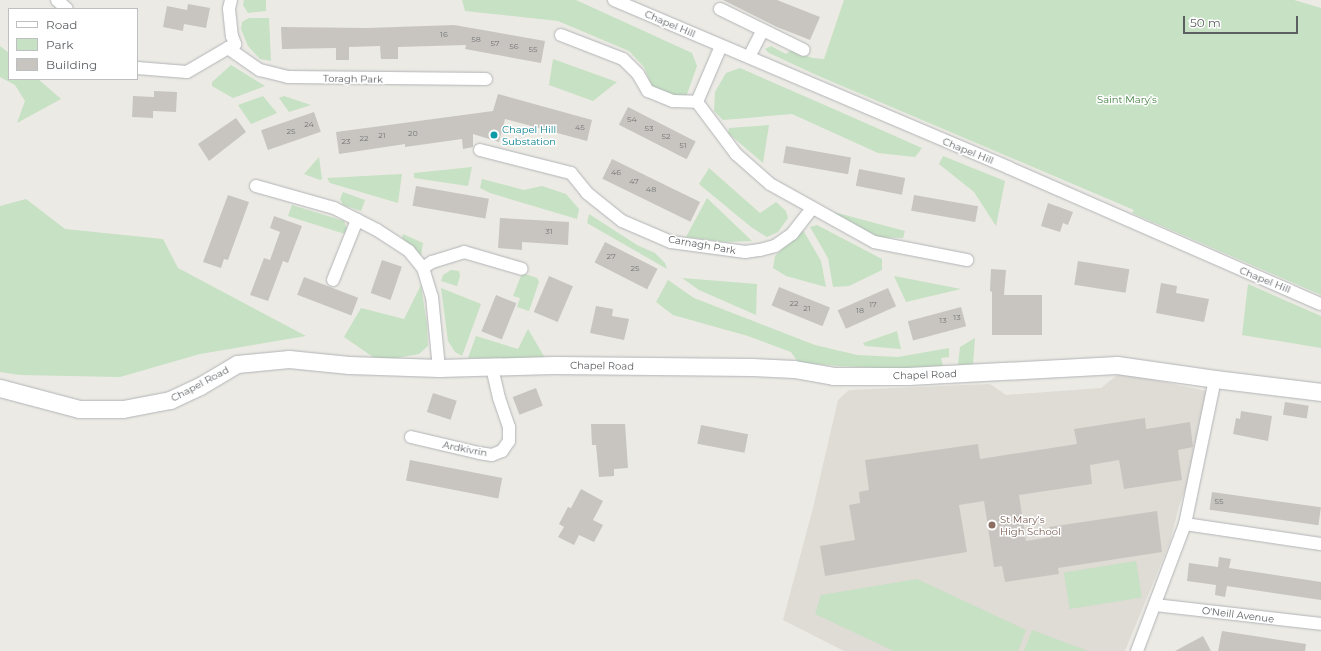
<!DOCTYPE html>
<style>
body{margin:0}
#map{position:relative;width:1321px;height:651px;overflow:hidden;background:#eceae4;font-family:Montserrat,sans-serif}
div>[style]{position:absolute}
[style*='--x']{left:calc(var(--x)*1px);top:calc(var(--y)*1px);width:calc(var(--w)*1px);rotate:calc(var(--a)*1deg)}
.education>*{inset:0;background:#dfdbd5}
.green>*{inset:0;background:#c6e1c3;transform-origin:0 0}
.building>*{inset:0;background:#c8c5c0;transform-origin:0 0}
.roads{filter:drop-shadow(0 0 1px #b1b4b7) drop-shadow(0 0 1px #b1b4b7)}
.street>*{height:12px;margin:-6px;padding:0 6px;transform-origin:6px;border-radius:6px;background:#fff}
.secondary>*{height:17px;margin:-8.5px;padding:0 8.5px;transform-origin:8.5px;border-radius:8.5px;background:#fff}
.dots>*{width:11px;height:11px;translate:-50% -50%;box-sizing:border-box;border:2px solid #fff;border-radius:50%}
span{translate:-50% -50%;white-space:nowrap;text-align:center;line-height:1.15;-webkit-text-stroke:3px #fff;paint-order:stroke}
.number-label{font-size:8px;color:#77787a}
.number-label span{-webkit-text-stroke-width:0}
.street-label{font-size:10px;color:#5c5f62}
.park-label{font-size:10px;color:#417e3f}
.culture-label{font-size:10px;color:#0d838f}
.left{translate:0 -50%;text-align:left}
.education-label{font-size:10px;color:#785e54}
.legend{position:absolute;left:8px;top:8px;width:130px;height:72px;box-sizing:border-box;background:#fff;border:1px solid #bebfc0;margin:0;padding:5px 7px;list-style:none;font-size:12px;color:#5c5f62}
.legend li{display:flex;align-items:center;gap:8px;height:20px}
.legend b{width:20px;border:1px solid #bebfc0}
.scale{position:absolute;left:1183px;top:16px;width:115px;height:18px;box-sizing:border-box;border:2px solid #5c5f62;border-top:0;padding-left:5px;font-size:12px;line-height:14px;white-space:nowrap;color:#5c5f62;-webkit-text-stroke:3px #fff;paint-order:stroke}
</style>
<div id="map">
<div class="education">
<div style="clip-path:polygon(1120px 373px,1207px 391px,1191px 475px,1179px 506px,1170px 542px,1125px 651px,844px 651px,783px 620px,813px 508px,838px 400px,849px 390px,990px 384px,1006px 395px,1101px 388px)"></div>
</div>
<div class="green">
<div style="clip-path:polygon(244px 0,266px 0,266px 11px,248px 13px,243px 5px)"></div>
<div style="clip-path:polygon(462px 0,576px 0,692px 53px,697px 66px,686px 97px,666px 93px,652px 86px,644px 67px,629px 51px,558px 21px,465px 11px)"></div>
<div style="clip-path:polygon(844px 0,1294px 0,1321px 8px,1321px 295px,1132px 213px,1134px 210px,814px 74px,769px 53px,765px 49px,771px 46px,786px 54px,791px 50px,812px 58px,824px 59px)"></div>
<div style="clip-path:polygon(249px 18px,269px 18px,271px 61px,260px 59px,248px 46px,241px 29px,242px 22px)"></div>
<div style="clip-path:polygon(0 46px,9px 53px,9px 79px,38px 79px,61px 99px,17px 123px,25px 101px,15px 85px,0 77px)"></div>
<div style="clip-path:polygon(553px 59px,617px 82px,593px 101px,549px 85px)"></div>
<div style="clip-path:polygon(231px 65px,265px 86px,233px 98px,212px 86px,212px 82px)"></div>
<div style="clip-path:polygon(740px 68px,820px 103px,922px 148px,915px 157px,878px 153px,792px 114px,723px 120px,714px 111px,715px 92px,726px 73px)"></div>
<div style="clip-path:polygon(263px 96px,277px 113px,251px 124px,238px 105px)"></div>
<div style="clip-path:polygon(284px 96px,311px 105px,289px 112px,279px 98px)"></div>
<div style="clip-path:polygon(769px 125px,763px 163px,728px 133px,729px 128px)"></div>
<div style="clip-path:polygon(943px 156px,1005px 181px,996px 226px,974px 192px,939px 164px)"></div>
<div style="clip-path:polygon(319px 157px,322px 179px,320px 180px,304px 174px)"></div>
<div style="clip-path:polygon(472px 167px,468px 186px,414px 178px,414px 173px)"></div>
<div style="clip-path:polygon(709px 168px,760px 213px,776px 202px,786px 211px,788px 218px,778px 232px,767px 237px,751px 227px,699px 184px)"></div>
<div style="clip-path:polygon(402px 174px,398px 203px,330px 183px,327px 178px)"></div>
<div style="clip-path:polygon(482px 179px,524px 190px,542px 186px,566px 194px,579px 209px,577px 219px,490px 193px,480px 188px)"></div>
<div style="clip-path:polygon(343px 192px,365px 200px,361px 211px,343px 205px,340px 199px)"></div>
<div style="clip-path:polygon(707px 198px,752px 241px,726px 242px,686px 237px)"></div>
<div style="clip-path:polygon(26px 199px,65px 229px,163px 239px,178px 268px,306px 336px,200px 354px,120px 377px,20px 375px,0 372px,0 206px)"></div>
<div style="clip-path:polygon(292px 205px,344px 221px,347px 229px,345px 234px,288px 216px)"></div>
<div style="clip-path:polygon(826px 210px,905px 231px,903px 238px,875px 237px)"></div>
<div style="clip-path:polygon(589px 214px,637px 245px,655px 253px,665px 263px,667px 269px,587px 223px)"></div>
<div style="clip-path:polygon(817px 225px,882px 259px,882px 270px,849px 286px,833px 287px,828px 258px,810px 227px)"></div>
<div style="clip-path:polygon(803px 230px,821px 261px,826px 287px,786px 276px,773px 268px,775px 256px)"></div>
<div style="clip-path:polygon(403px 234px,423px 243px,421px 256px,402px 238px)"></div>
<div style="clip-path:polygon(451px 270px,459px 271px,460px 276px,457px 286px,441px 281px,443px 275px)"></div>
<div style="clip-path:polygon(522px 273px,537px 278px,539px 282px,529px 311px,517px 307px,520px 298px,513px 296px)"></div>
<div style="clip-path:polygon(894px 276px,961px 289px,906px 302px)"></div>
<div style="clip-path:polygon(682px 278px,757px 284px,756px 315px,699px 290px)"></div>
<div style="clip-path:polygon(668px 280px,694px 298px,815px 345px,857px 355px,898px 357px,949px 348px,949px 357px,941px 358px,943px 366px,900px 369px,838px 366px,798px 362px,791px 352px,748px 336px,673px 315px,656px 302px)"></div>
<div style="clip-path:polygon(1248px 284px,1321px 316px,1321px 348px,1242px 335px)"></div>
<div style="clip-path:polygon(421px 285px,427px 325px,428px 346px,419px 354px,391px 359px,376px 359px,344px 337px,361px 308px,404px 319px)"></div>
<div style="clip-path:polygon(441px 288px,481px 304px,462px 356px,455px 352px,448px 341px)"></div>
<div style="clip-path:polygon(528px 329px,545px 358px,468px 358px,476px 336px,518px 349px)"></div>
<div style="clip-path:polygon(897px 331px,901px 349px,865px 346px,863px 343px)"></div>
<div style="clip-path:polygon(975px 338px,973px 364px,958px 365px,960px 347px)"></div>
<div style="left:1136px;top:561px;width:37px;height:73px;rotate:81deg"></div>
<div style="clip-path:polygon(917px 579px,1026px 630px,1018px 651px,894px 651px,815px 614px,821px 595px)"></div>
<div style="clip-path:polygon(1032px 630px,1088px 651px,1024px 651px)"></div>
</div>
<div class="building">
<div style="clip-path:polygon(723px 0,777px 0,820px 17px,810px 40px,777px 27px)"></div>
<div style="clip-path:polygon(188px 4px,210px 8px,206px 28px,184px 24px,183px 31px,163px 27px,167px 6px,187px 10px)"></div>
<div style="clip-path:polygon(454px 25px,545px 41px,541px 63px,465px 49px,466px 45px,398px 47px,398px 59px,381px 59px,380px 46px,349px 47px,349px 60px,336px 60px,336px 48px,282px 49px,281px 27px,367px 28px)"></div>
<div style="clip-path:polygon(154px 91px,177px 92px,176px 112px,153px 111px,153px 118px,132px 117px,133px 96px,154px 97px)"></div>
<div style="clip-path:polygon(498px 94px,592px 120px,587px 141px,505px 119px,499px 142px,473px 134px,473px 147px,463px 149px,462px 139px,405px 147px,405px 144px,339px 154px,336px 132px,493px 111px)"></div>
<div style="left:628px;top:107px;width:76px;height:20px;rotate:27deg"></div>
<div style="left:314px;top:112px;width:21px;height:56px;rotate:71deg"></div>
<div style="clip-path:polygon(236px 118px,246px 132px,209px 161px,198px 144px)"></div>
<div style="left:786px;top:146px;width:66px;height:17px;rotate:10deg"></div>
<div style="left:612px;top:159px;width:98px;height:22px;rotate:26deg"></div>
<div style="left:859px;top:169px;width:47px;height:17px;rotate:11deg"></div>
<div style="left:416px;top:186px;width:74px;height:20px;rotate:10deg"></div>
<div style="clip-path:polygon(228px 195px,249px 202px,228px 260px,224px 259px,221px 268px,203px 262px)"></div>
<div style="left:914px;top:195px;width:65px;height:16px;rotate:10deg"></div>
<div style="clip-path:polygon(1048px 203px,1073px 212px,1068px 225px,1063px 223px,1060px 232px,1041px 226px)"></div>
<div style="clip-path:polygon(274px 216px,302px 226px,288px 263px,283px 261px,268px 301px,250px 295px,264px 258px,270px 260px,280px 232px,270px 228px)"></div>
<div style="clip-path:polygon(500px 218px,569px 222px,568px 245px,522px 242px,522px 250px,498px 248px)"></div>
<div style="left:605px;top:242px;width:59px;height:23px;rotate:27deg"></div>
<div style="left:382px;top:260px;width:21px;height:35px;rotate:19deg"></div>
<div style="left:1078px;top:261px;width:52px;height:24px;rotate:9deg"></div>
<div style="clip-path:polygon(991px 269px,1006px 270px,1004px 295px,1042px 295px,1042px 335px,992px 335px,992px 292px,990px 291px)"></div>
<div style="left:549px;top:276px;width:26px;height:39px;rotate:23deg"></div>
<div style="left:304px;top:277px;width:58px;height:19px;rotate:21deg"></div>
<div style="clip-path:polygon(1161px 283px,1177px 286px,1176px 293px,1209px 299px,1204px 322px,1156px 313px)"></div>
<div style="left:779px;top:287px;width:55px;height:20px;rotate:22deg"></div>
<div style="left:888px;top:288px;width:20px;height:55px;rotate:66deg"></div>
<div style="left:496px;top:295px;width:22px;height:39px;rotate:22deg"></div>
<div style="clip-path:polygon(596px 306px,613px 309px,612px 316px,629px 319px,624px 340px,590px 333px)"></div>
<div style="left:961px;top:307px;width:20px;height:55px;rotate:75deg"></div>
<div style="left:536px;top:388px;width:19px;height:25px;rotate:69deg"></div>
<div style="left:433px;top:393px;width:25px;height:20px;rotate:18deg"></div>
<div style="left:1285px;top:402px;width:24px;height:13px;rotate:9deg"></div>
<div style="clip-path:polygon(1241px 411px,1272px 416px,1268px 441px,1233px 434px,1236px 418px,1240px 419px)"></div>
<div style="clip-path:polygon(1145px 418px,1146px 429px,1190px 422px,1193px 447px,1178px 450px,1182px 480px,1124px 489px,1119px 460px,1090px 465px,1092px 484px,1019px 495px,1026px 541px,1051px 537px,1049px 527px,1157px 511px,1162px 552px,1058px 568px,1059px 574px,1005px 582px,1002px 566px,994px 567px,984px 501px,959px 505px,967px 552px,825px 576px,820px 546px,855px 540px,849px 505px,860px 503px,859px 492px,869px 490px,865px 460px,978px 444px,980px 459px,1077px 444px,1074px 429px)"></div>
<div style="clip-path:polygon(591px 424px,625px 424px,628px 468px,614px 469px,614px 476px,599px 477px,596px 445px,592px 445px)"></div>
<div style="left:701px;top:425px;width:48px;height:19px;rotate:11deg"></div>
<div style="left:410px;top:460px;width:94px;height:21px;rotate:11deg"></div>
<div style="clip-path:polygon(581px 489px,603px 501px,593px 520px,603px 525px,594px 542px,579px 535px,574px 545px,558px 537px,564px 527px,559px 524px,568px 507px,571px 508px)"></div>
<div style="left:1212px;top:492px;width:110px;height:18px;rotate:8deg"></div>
<div style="clip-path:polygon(1219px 557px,1231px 559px,1229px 568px,1321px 582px,1321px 600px,1227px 586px,1225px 597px,1215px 595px,1216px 585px,1187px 581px,1189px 563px,1218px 567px)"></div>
<div style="clip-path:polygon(1222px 631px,1306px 644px,1305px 651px,1218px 651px)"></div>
<div style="clip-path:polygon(1203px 636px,1211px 651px,1175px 651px)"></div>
</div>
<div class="roads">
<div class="street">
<div style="--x:57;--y:0;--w:13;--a:42"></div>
<div style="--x:231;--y:0;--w:9;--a:103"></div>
<div style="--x:229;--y:9;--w:27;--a:84"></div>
<div style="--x:232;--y:36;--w:9;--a:69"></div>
<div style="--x:235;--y:44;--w:8;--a:150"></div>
<div style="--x:228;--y:48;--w:39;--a:35"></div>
<div style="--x:260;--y:70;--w:29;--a:14"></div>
<div style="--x:288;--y:77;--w:198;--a:0.6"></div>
<div style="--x:614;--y:0;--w:429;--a:23"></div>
<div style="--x:1009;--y:168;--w:340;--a:23.6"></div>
<div style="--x:720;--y:9;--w:93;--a:26"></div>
<div style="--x:561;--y:35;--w:66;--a:21.2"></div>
<div style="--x:623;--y:59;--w:21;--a:45"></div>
<div style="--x:638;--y:74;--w:20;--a:60"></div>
<div style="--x:648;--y:91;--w:27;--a:22"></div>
<div style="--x:673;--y:101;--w:24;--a:2"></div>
<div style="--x:721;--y:46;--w:61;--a:113.2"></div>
<div style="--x:697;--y:102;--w:65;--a:53.1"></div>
<div style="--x:736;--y:154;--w:45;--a:41.4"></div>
<div style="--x:770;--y:184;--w:119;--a:29.1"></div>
<div style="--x:874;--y:242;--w:95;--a:11"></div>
<div style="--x:749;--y:57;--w:30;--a:-63"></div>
<div style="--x:137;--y:68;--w:50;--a:4.6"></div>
<div style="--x:187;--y:72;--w:48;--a:-30.3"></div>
<div style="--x:480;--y:150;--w:94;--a:14.2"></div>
<div style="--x:571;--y:173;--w:26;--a:51"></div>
<div style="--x:587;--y:193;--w:45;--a:38.7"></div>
<div style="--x:622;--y:221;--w:53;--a:23.2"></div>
<div style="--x:671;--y:242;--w:75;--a:7.7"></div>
<div style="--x:745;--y:252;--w:15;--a:-8"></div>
<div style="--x:760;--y:250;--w:16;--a:-15"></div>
<div style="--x:775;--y:246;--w:21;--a:-35"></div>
<div style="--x:792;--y:234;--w:33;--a:-52"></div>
<div style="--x:256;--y:186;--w:81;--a:15.8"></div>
<div style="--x:334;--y:208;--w:48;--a:27.1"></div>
<div style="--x:377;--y:230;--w:38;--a:33"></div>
<div style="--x:409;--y:251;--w:22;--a:51"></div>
<div style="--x:423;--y:268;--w:30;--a:73"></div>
<div style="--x:432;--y:297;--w:71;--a:84.4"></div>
<div style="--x:423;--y:268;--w:11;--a:-34"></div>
<div style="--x:432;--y:262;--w:34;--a:-17"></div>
<div style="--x:464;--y:252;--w:60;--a:16.3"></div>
<div style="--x:333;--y:280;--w:65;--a:-68.2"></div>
<div style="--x:411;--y:437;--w:70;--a:13.2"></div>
<div style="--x:479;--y:453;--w:13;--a:9"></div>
<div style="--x:492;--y:455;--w:11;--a:-22"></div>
<div style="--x:502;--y:451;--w:12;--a:-55"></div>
<div style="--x:509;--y:441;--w:14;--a:-90"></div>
<div style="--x:509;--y:427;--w:31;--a:-109"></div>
<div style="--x:499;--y:398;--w:32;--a:-103"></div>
<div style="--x:1185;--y:524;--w:137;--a:8.4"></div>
<div style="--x:1155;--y:605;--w:167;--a:6.5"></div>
<div style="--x:1137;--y:651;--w:136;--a:-69.3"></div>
<div style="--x:1185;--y:524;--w:148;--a:-78.3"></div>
</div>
<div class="secondary">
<div style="--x:0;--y:388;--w:82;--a:14.9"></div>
<div style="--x:79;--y:409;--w:44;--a:0"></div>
<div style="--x:123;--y:409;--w:48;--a:-10.8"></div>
<div style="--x:170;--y:400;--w:33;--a:-25"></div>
<div style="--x:200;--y:386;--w:43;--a:-30.7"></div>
<div style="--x:237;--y:364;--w:52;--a:-5.5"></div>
<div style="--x:289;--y:359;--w:60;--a:5.7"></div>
<div style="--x:349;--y:365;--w:90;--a:1.9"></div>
<div style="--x:439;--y:368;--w:115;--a:-1.5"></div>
<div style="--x:554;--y:365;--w:198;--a:0.6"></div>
<div style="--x:752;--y:367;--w:42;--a:2.7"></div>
<div style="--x:794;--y:369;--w:40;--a:10"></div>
<div style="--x:833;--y:376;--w:75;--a:0"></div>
<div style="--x:908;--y:376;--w:209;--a:-3"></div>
<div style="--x:1117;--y:365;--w:99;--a:8.1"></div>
<div style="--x:1215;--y:379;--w:107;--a:7"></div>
</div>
</div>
<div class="dots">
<div style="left:494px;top:135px;background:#0f9aa8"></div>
<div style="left:992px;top:525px;background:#8d6e63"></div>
</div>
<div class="number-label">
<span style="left:444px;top:35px">16</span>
<span style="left:476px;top:40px">58</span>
<span style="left:495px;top:44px">57</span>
<span style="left:514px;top:47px">56</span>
<span style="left:533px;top:50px">55</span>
<span style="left:632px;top:120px">54</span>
<span style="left:309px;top:125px">24</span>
<span style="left:580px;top:128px">45</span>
<span style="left:649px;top:129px">53</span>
<span style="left:291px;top:132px">25</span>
<span style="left:413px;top:134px">20</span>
<span style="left:382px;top:136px">21</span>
<span style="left:666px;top:137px">52</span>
<span style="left:364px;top:139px">22</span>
<span style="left:346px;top:142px">23</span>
<span style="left:683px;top:146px">51</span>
<span style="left:616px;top:173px">46</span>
<span style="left:634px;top:182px">47</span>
<span style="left:651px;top:190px">48</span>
<span style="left:549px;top:232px">31</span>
<span style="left:611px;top:257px">27</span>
<span style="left:635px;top:269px">25</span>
<span style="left:794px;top:304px">22</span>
<span style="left:873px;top:305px">17</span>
<span style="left:807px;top:309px">21</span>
<span style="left:860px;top:311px">18</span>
<span style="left:957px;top:318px">13</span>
<span style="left:943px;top:321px">13</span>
<span style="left:1219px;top:502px">55</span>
</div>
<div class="street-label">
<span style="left:670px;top:24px;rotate:23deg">Chapel Hill</span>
<span style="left:353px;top:79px;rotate:1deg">Toragh Park</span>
<span style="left:968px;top:151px;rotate:22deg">Chapel Hill</span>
<span style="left:702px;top:245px;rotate:10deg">Carnagh Park</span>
<span style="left:1265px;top:280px;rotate:22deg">Chapel Hill</span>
<span style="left:602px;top:366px;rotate:1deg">Chapel Road</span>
<span style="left:925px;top:375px;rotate:-2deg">Chapel Road</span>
<span style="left:200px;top:384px;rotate:-28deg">Chapel Road</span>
<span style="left:465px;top:449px;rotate:11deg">Ardkivrin</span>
<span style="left:1238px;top:615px;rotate:7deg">O'Neill Avenue</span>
</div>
<div class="park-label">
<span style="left:1127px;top:100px">Saint Mary's</span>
</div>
<div class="culture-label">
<span class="left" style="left:502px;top:135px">Chapel Hill<br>Substation</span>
</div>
<div class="education-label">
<span class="left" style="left:1000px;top:525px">St Mary's<br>High School</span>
</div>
<ul class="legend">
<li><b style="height:5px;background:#fff"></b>Road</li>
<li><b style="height:11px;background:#c6e1c3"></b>Park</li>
<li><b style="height:11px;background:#c8c5c0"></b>Building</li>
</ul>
<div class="scale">50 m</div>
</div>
